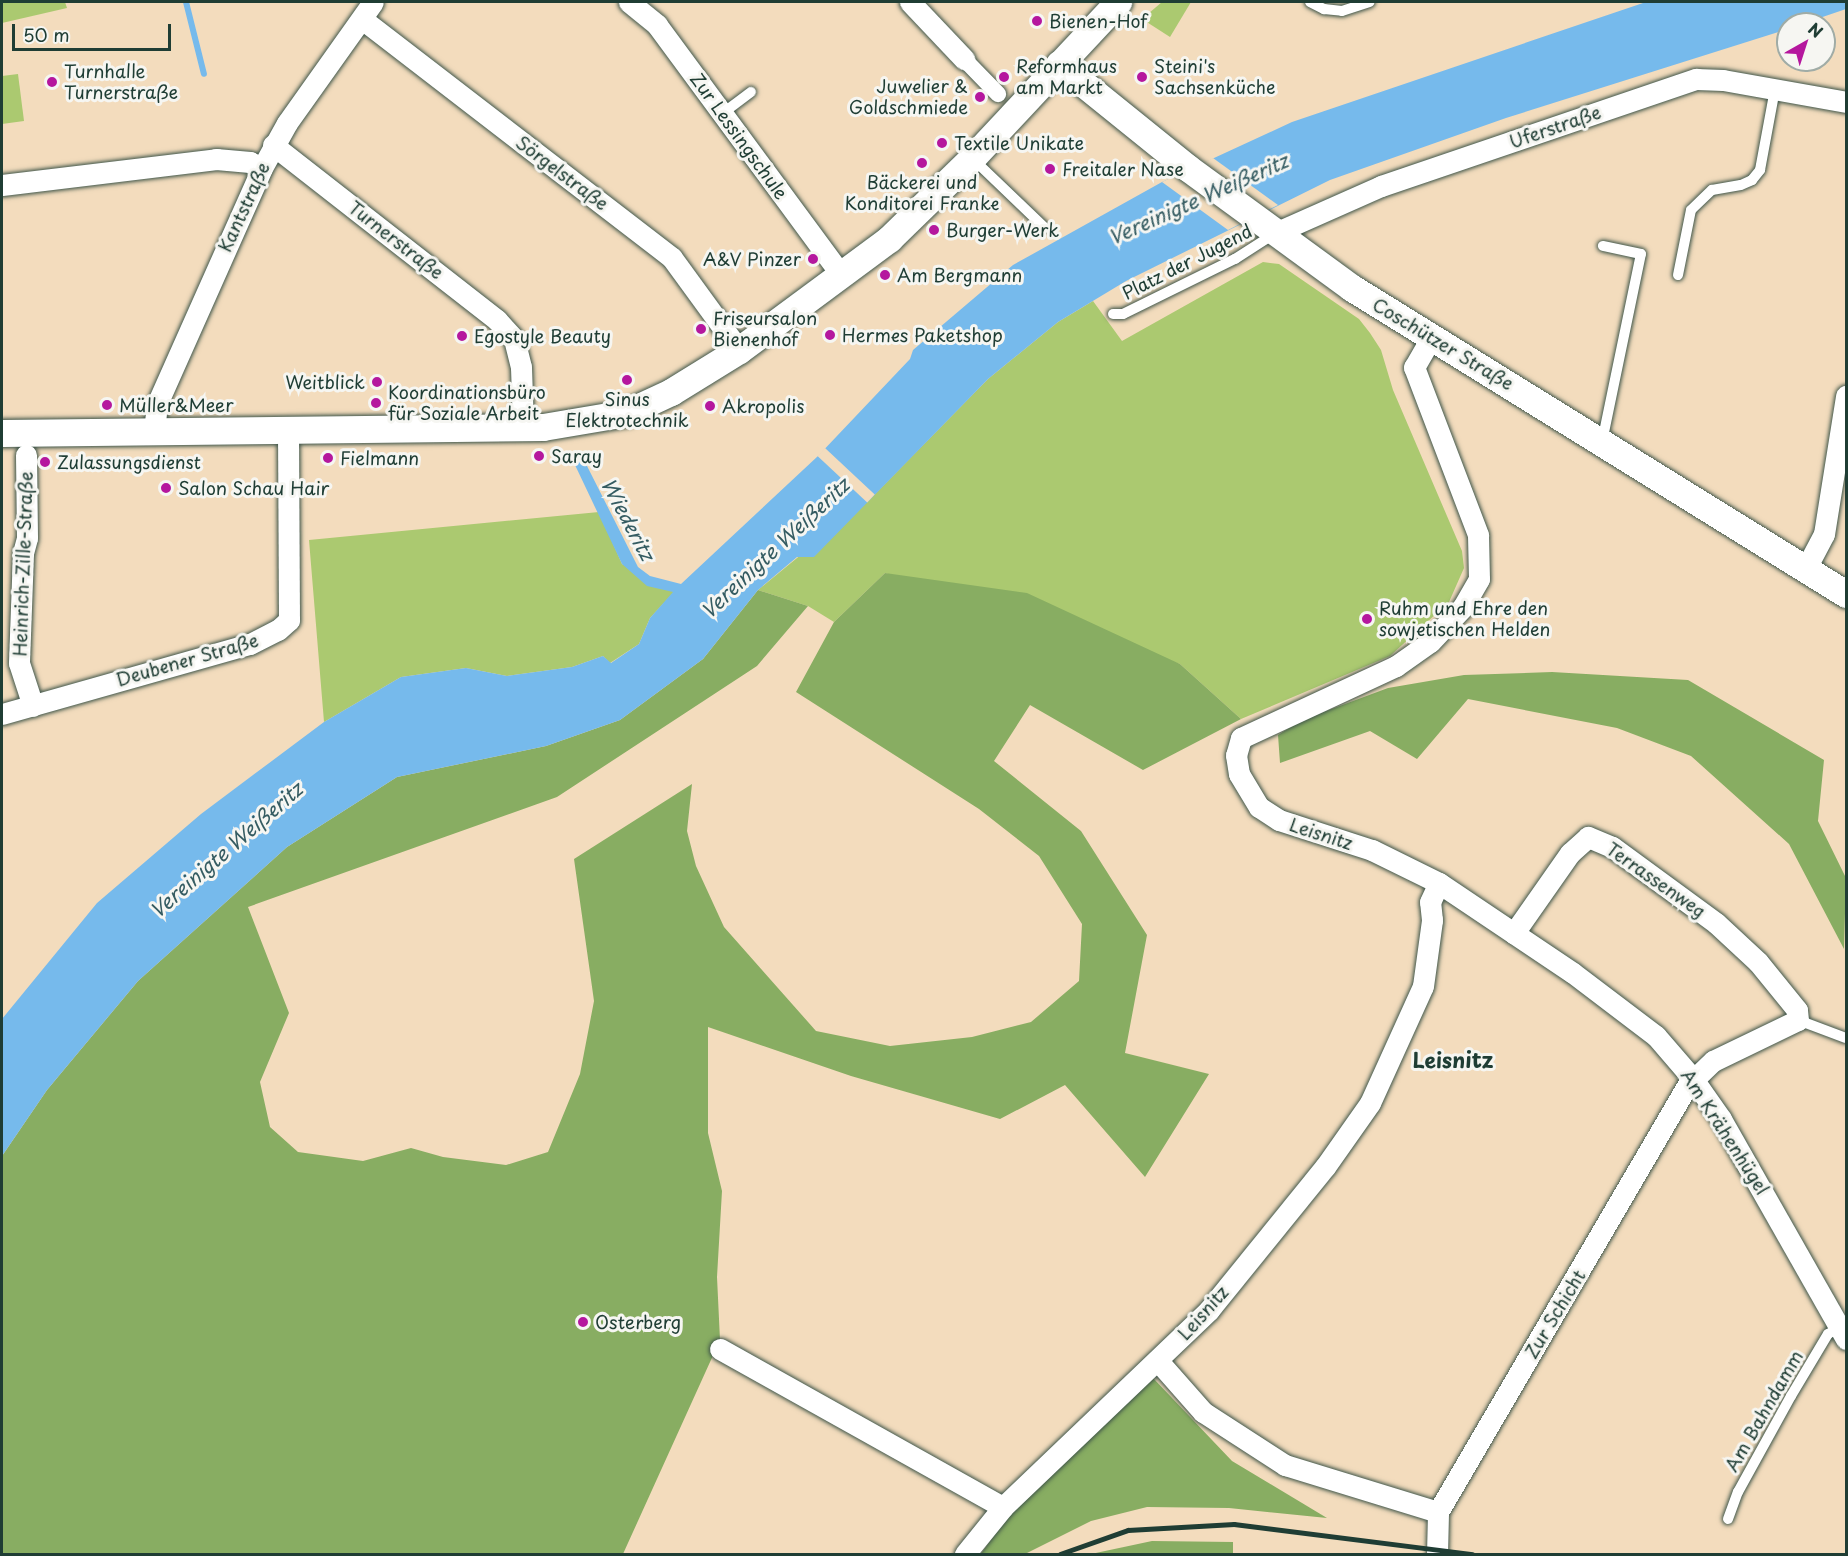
<!DOCTYPE html>
<meta charset="utf-8">
<style>
body{margin:0}
#map{position:relative;width:1848px;height:1556px;overflow:hidden;background:#f3dcbd;font-family:"Playpen Sans",sans-serif}
div>[style]{position:absolute}
[style*='--x']{left:calc(var(--x)*1px);top:calc(var(--y)*1px);width:calc(var(--w)*1px);rotate:calc(var(--a)*1deg)}
.green>*{inset:0;background:#abc970}
.forest>*{inset:0;background:#88ad62}
.water>*{inset:0;background:#76baec}
.pier>*{inset:0;background:#f3dcbd;transform-origin:0 0}
.stream>*{height:6px;margin:-3px;padding:0 3px;transform-origin:3px;border-radius:3px;background:#76baec}
.roads{filter:drop-shadow(0 0 2px #3f5549) drop-shadow(0 0 2px #3f5549)}
.service>*{height:10px;margin:-5px;padding:0 5px;transform-origin:5px;border-radius:5px;background:#fff}
.pedestrian>*{height:16px;margin:-8px;padding:0 8px;transform-origin:8px;border-radius:8px;background:#fff}
.minor>*{height:21px;margin:-10.5px;padding:0 10.5px;transform-origin:10.5px;border-radius:10.5px;background:#fff}
.tertiary>*{height:27px;margin:-13.5px;padding:0 13.5px;transform-origin:13.5px;border-radius:13.5px;background:#fff}
.rail>*{height:4.5px;margin:-2.25px;padding:0 2.25px;transform-origin:2.25px;border-radius:2.25px;background:#1f3d34}
.dots>*{width:16px;height:16px;translate:-50% -50%;box-sizing:border-box;border:3px solid #f6f6f2;border-radius:50%}
span{translate:-50% -50%;white-space:nowrap;text-align:center;line-height:1.15;-webkit-text-stroke:6px #f6f6f2;paint-order:stroke}
.poi-label{font-size:18px;color:#1f3d34}
.left{translate:0 -50%;text-align:left}
.right{translate:-100% -50%;text-align:right}
.street-label{font-size:18px;color:#1f3d34}
.water-label{font-size:20px;color:#355c62;font-style:italic}
.quarter-label{font-size:21px;color:#1f3d34;font-weight:700}
.frame{position:absolute;inset:0;border:3px solid #1f3d34;pointer-events:none}
.north{position:absolute;left:1776px;top:12px;width:60px;height:60px;box-sizing:border-box;background:#f6f6f2;border:2px solid #a0aca6;border-radius:50%;rotate:39deg;font-size:16px;font-weight:700;line-height:24px;text-align:center;color:#1f3d34}
.north::after{content:'';display:block;margin:auto;width:21px;height:27px;background:#b5179e;clip-path:polygon(50% 0,100% 100%,50% 72%,0 100%)}
.scale{position:absolute;left:12px;top:24px;width:159px;height:27px;box-sizing:border-box;border:3px solid #1f3d34;border-top:0;padding-left:8px;font-size:18px;line-height:21px;white-space:nowrap;color:#1f3d34;-webkit-text-stroke:4px #f6f6f2;paint-order:stroke}
</style>
<div id="map">
<div class="green">
<div style="clip-path:polygon(2px 2px,65px 2px,67px 8px,2px 23px)"></div>
<div style="clip-path:polygon(1162px 2px,1191px 2px,1170px 37px,1142px 19px)"></div>
<div style="clip-path:polygon(18px 74px,24px 121px,2px 124px,2px 76px)"></div>
<div style="clip-path:polygon(1263px 262px,1279px 264px,1359px 319px,1370px 333px,1381px 350px,1393px 390px,1462px 551px,1464px 568px,1449px 602px,1390px 656px,1241px 719px,1180px 664px,885px 573px,834px 622px,808px 606px,758px 590px,875px 494px,988px 379px,1058px 322px,1093px 301px,1122px 341px)"></div>
<div style="clip-path:polygon(599px 512px,622px 564px,674px 592px,650px 618px,639px 644px,610px 663px,603px 656px,572px 667px,507px 676px,466px 668px,401px 677px,324px 722px,309px 540px)"></div>
</div>
<div class="forest">
<div style="clip-path:polygon(885px 573px,1027px 593px,1180px 664px,1241px 719px,1143px 770px,1030px 705px,994px 761px,1081px 831px,1147px 935px,1125px 1053px,1209px 1074px,1145px 1177px,1065px 1085px,1000px 1119px,851px 1076px,708px 1027px,708px 1133px,722px 1191px,717px 1277px,720px 1340px,623px 1554px,2px 1554px,2px 1156px,47px 1090px,138px 981px,287px 847px,397px 777px,546px 746px,620px 720px,703px 659px,758px 590px,808px 606px,757px 666px,557px 797px,248px 907px,289px 1013px,260px 1082px,270px 1127px,298px 1152px,363px 1161px,411px 1148px,443px 1157px,506px 1165px,548px 1152px,580px 1074px,594px 1001px,574px 859px,692px 784px,687px 831px,696px 866px,724px 927px,816px 1031px,890px 1046px,972px 1037px,1031px 1022px,1079px 981px,1082px 924px,1039px 856px,979px 809px,796px 692px,834px 622px)"></div>
<div style="clip-path:polygon(1552px 672px,1688px 680px,1824px 760px,1818px 821px,1846px 878px,1844px 949px,1789px 844px,1691px 756px,1617px 728px,1468px 699px,1417px 759px,1370px 731px,1280px 763px,1278px 735px,1302px 720px,1388px 688px,1464px 675px)"></div>
<div style="clip-path:polygon(1153px 1378px,1232px 1461px,1327px 1518px,1229px 1508px,1147px 1507px,1091px 1521px,1025px 1554px,981px 1554px,1010px 1512px,1107px 1416px)"></div>
<div style="clip-path:polygon(1152px 1541px,1233px 1542px,1233px 1554px,1091px 1554px)"></div>
</div>
<div class="water">
<div style="clip-path:polygon(1646px 2px,1846px 2px,1846px 9px,1802px 24px,1788px 24px,1788px 29px,1506px 118px,1330px 180px,1126px 281px,1058px 322px,988px 379px,814px 557px,797px 557px,758px 590px,703px 659px,620px 720px,546px 746px,397px 777px,287px 847px,138px 981px,47px 1090px,2px 1156px,2px 1019px,97px 903px,201px 814px,324px 722px,401px 677px,466px 668px,507px 676px,572px 667px,603px 656px,611px 663px,639px 644px,650px 618px,673px 592px,647px 586px,622px 564px,575px 465px,583px 458px,638px 567px,650px 576px,681px 584px,818px 456px,910px 359px,913px 350px,1013px 265px,1162px 182px,1292px 122px)"></div>
</div>
<div class="pier">
<div style="clip-path:polygon(1213px 158px,1278px 205px,1228px 230px,1162px 182px)"></div>
<div style="left:825px;top:448px;width:68px;height:11px;rotate:43deg"></div>
</div>
<div class="stream">
<div style="--x:186;--y:2;--w:74;--a:76"></div>
</div>
<div class="roads">
<div class="service">
<div style="--x:1310;--y:2;--w:16;--a:27"></div>
<div style="--x:1324;--y:9;--w:18;--a:6"></div>
<div style="--x:1342;--y:11;--w:29;--a:-18"></div>
<div style="--x:723;--y:113;--w:35;--a:-37"></div>
<div style="--x:972;--y:158;--w:101;--a:43.8"></div>
<div style="--x:1678;--y:275;--w:66;--a:-78.7"></div>
<div style="--x:1691;--y:210;--w:29;--a:-44"></div>
<div style="--x:1712;--y:190;--w:29;--a:-10"></div>
<div style="--x:1741;--y:185;--w:12;--a:-24"></div>
<div style="--x:1752;--y:180;--w:13;--a:-51"></div>
<div style="--x:1760;--y:170;--w:82;--a:-79.5"></div>
<div style="--x:1113;--y:314;--w:10;--a:0"></div>
<div style="--x:1123;--y:314;--w:125;--a:-26.2"></div>
<div style="--x:1235;--y:259;--w:46;--a:-32.7"></div>
<div style="--x:1602;--y:442;--w:192;--a:-78.3"></div>
<div style="--x:1641;--y:254;--w:39;--a:-168"></div>
<div style="--x:1798;--y:1020;--w:51;--a:20.6"></div>
<div style="--x:1728;--y:1519;--w:29;--a:-70"></div>
<div style="--x:1738;--y:1492;--w:110;--a:-61.1"></div>
<div style="--x:1791;--y:1396;--w:72;--a:-59.2"></div>
<div style="--x:1828;--y:1334;--w:14;--a:-30"></div>
</div>
<div class="pedestrian">
<div style="--x:964;--y:59;--w:49;--a:45.8"></div>
</div>
<div class="minor">
<div style="--x:629;--y:2;--w:36;--a:39"></div>
<div style="--x:657;--y:25;--w:312;--a:53.6"></div>
<div style="--x:910;--y:2;--w:79;--a:46.5"></div>
<div style="--x:362;--y:19;--w:391;--a:37.6"></div>
<div style="--x:672;--y:258;--w:114;--a:53.9"></div>
<div style="--x:273;--y:145;--w:284;--a:38"></div>
<div style="--x:497;--y:320;--w:25;--a:48"></div>
<div style="--x:514;--y:339;--w:29;--a:76"></div>
<div style="--x:521;--y:367;--w:60;--a:88.1"></div>
<div style="--x:2;--y:185;--w:216;--a:-6.9"></div>
<div style="--x:216;--y:159;--w:34;--a:5"></div>
<div style="--x:250;--y:162;--w:13;--a:27"></div>
<div style="--x:1275;--y:233;--w:116;--a:-23.9"></div>
<div style="--x:1381;--y:186;--w:333;--a:-18.8"></div>
<div style="--x:1696;--y:79;--w:27;--a:2"></div>
<div style="--x:1723;--y:80;--w:125;--a:10.1"></div>
<div style="--x:1431;--y:338;--w:34;--a:120"></div>
<div style="--x:1414;--y:367;--w:180;--a:69.1"></div>
<div style="--x:1478;--y:535;--w:44;--a:88.7"></div>
<div style="--x:1479;--y:579;--w:32;--a:120"></div>
<div style="--x:1463;--y:607;--w:48;--a:133.3"></div>
<div style="--x:1430;--y:642;--w:42;--a:144.8"></div>
<div style="--x:1396;--y:666;--w:171;--a:155.1"></div>
<div style="--x:1241;--y:738;--w:18;--a:106"></div>
<div style="--x:1236;--y:755;--w:19;--a:81"></div>
<div style="--x:1239;--y:774;--w:39;--a:59"></div>
<div style="--x:1259;--y:807;--w:24;--a:33"></div>
<div style="--x:1279;--y:820;--w:98;--a:17.9"></div>
<div style="--x:1372;--y:850;--w:75;--a:26.2"></div>
<div style="--x:1439;--y:883;--w:161;--a:33.9"></div>
<div style="--x:1573;--y:973;--w:104;--a:37.2"></div>
<div style="--x:1656;--y:1036;--w:57;--a:49.3"></div>
<div style="--x:1693;--y:1079;--w:49;--a:55"></div>
<div style="--x:1721;--y:1119;--w:253;--a:60.4"></div>
<div style="--x:154;--y:432;--w:28;--a:-84"></div>
<div style="--x:157;--y:404;--w:258;--a:-66"></div>
<div style="--x:262;--y:168;--w:51;--a:-60.9"></div>
<div style="--x:287;--y:123;--w:148;--a:-54.6"></div>
<div style="--x:26;--y:455;--w:83;--a:89.3"></div>
<div style="--x:27;--y:538;--w:16;--a:105"></div>
<div style="--x:23;--y:553;--w:110;--a:92.1"></div>
<div style="--x:19;--y:663;--w:45;--a:72"></div>
<div style="--x:1805;--y:570;--w:41;--a:-62.2"></div>
<div style="--x:1824;--y:534;--w:140;--a:-80.9"></div>
<div style="--x:2;--y:714;--w:258;--a:-15.8"></div>
<div style="--x:250;--y:644;--w:31;--a:-27"></div>
<div style="--x:278;--y:630;--w:15;--a:-42"></div>
<div style="--x:289;--y:620;--w:189;--a:-90.3"></div>
<div style="--x:720;--y:1349;--w:324;--a:29.2"></div>
<div style="--x:1158;--y:1361;--w:68;--a:48.6"></div>
<div style="--x:1203;--y:1412;--w:98;--a:32.9"></div>
<div style="--x:1285;--y:1465;--w:160;--a:17.1"></div>
<div style="--x:965;--y:1554;--w:60;--a:-51"></div>
<div style="--x:1003;--y:1507;--w:285;--a:-43.7"></div>
<div style="--x:1209;--y:1310;--w:184;--a:-51"></div>
<div style="--x:1325;--y:1167;--w:78;--a:-54.9"></div>
<div style="--x:1370;--y:1103;--w:128;--a:-65.6"></div>
<div style="--x:1423;--y:986;--w:67;--a:-82.2"></div>
<div style="--x:1432;--y:920;--w:18;--a:-96"></div>
<div style="--x:1430;--y:902;--w:21;--a:-65"></div>
<div style="--x:1437;--y:1554;--w:42;--a:-88.6"></div>
<div style="--x:1438;--y:1512;--w:495;--a:-59.7"></div>
<div style="--x:1688;--y:1085;--w:35;--a:-44"></div>
<div style="--x:1713;--y:1061;--w:94;--a:-25.8"></div>
<div style="--x:1798;--y:1020;--w:10;--a:-96"></div>
<div style="--x:1797;--y:1010;--w:62;--a:-129.1"></div>
<div style="--x:1758;--y:962;--w:57;--a:-137.1"></div>
<div style="--x:1716;--y:923;--w:129;--a:-143.8"></div>
<div style="--x:1612;--y:847;--w:26;--a:-157"></div>
<div style="--x:1588;--y:837;--w:24;--a:138"></div>
<div style="--x:1570;--y:853;--w:98;--a:125"></div>
</div>
<div class="tertiary">
<div style="--x:1059;--y:64;--w:166;--a:38.9"></div>
<div style="--x:1188;--y:168;--w:203;--a:36.2"></div>
<div style="--x:1352;--y:288;--w:581;--a:31.78"></div>
<div style="--x:2;--y:433;--w:541;--a:-0.64"></div>
<div style="--x:543;--y:427;--w:84;--a:-9.6"></div>
<div style="--x:626;--y:413;--w:50;--a:-25"></div>
<div style="--x:671;--y:392;--w:80;--a:-31.7"></div>
<div style="--x:739;--y:350;--w:187;--a:-36.5"></div>
<div style="--x:889;--y:239;--w:116;--a:-44.3"></div>
<div style="--x:972;--y:158;--w:214;--a:-46.9"></div>
</div>
</div>
<div class="rail">
<div style="--x:1060;--y:1554;--w:72;--a:-19.4"></div>
<div style="--x:1128;--y:1530;--w:106;--a:-3.2"></div>
<div style="--x:1234;--y:1524;--w:240;--a:7.2"></div>
</div>
<div class="dots">
<div style="left:1037px;top:21px;background:#b5179e"></div>
<div style="left:1004px;top:77px;background:#b5179e"></div>
<div style="left:1142px;top:77px;background:#b5179e"></div>
<div style="left:52px;top:82px;background:#b5179e"></div>
<div style="left:980px;top:97px;background:#b5179e"></div>
<div style="left:942px;top:143px;background:#b5179e"></div>
<div style="left:922px;top:163px;background:#b5179e"></div>
<div style="left:1050px;top:169px;background:#b5179e"></div>
<div style="left:934px;top:230px;background:#b5179e"></div>
<div style="left:813px;top:259px;background:#b5179e"></div>
<div style="left:885px;top:275px;background:#b5179e"></div>
<div style="left:701px;top:329px;background:#b5179e"></div>
<div style="left:830px;top:335px;background:#b5179e"></div>
<div style="left:462px;top:336px;background:#b5179e"></div>
<div style="left:627px;top:380px;background:#b5179e"></div>
<div style="left:377px;top:382px;background:#b5179e"></div>
<div style="left:376px;top:403px;background:#b5179e"></div>
<div style="left:107px;top:405px;background:#b5179e"></div>
<div style="left:710px;top:406px;background:#b5179e"></div>
<div style="left:539px;top:456px;background:#b5179e"></div>
<div style="left:328px;top:458px;background:#b5179e"></div>
<div style="left:45px;top:462px;background:#b5179e"></div>
<div style="left:166px;top:488px;background:#b5179e"></div>
<div style="left:1367px;top:619px;background:#b5179e"></div>
<div style="left:583px;top:1322px;background:#b5179e"></div>
</div>
<div class="poi-label">
<span class="left" style="left:1049px;top:21px">Bienen-Hof</span>
<span class="left" style="left:1016px;top:77px">Reformhaus<br>am Markt</span>
<span class="left" style="left:1154px;top:77px">Steini's<br>Sachsenküche</span>
<span class="left" style="left:64px;top:82px">Turnhalle<br>Turnerstraße</span>
<span class="right" style="left:968px;top:97px">Juwelier &amp;<br>Goldschmiede</span>
<span class="left" style="left:954px;top:143px">Textile Unikate</span>
<span class="left" style="left:1062px;top:169px">Freitaler Nase</span>
<span style="left:922px;top:193px">Bäckerei und<br>Konditorei Franke</span>
<span class="left" style="left:946px;top:230px">Burger-Werk</span>
<span class="right" style="left:801px;top:259px">A&amp;V Pinzer</span>
<span class="left" style="left:897px;top:275px">Am Bergmann</span>
<span class="left" style="left:713px;top:329px">Friseursalon<br>Bienenhof</span>
<span class="left" style="left:842px;top:335px">Hermes Paketshop</span>
<span class="left" style="left:474px;top:336px">Egostyle Beauty</span>
<span class="right" style="left:365px;top:382px">Weitblick</span>
<span class="left" style="left:388px;top:403px">Koordinationsbüro<br>für Soziale Arbeit</span>
<span style="left:627px;top:410px">Sinus<br>Elektrotechnik</span>
<span class="left" style="left:119px;top:405px">Müller&amp;Meer</span>
<span class="left" style="left:722px;top:406px">Akropolis</span>
<span class="left" style="left:551px;top:456px">Saray</span>
<span class="left" style="left:340px;top:458px">Fielmann</span>
<span class="left" style="left:57px;top:462px">Zulassungsdienst</span>
<span class="left" style="left:178px;top:488px">Salon Schau Hair</span>
<span class="left" style="left:1379px;top:619px">Ruhm und Ehre den<br>sowjetischen Helden</span>
<span class="left" style="left:595px;top:1322px">Osterberg</span>
</div>
<div class="street-label">
<span style="left:1555px;top:127px;rotate:-19deg">Uferstraße</span>
<span style="left:739px;top:136px;rotate:54deg">Zur Lessingschule</span>
<span style="left:562px;top:173px;rotate:37deg">Sörgelstraße</span>
<span style="left:244px;top:207px;rotate:-65deg">Kantstraße</span>
<span style="left:396px;top:240px;rotate:38deg">Turnerstraße</span>
<span style="left:1187px;top:262px;rotate:-27deg">Platz der Jugend</span>
<span style="left:1443px;top:344px;rotate:31deg">Coschützer Straße</span>
<span style="left:23px;top:564px;rotate:-88deg">Heinrich-Zille-Straße</span>
<span style="left:187px;top:660px;rotate:-16deg">Deubener Straße</span>
<span style="left:1321px;top:834px;rotate:18deg">Leisnitz</span>
<span style="left:1656px;top:880px;rotate:35deg">Terrassenweg</span>
<span style="left:1725px;top:1132px;rotate:57deg">Am Krähenhügel</span>
<span style="left:1203px;top:1313px;rotate:-48deg">Leisnitz</span>
<span style="left:1555px;top:1314px;rotate:-59deg">Zur Schicht</span>
<span style="left:1764px;top:1411px;rotate:-60deg">Am Bahndamm</span>
</div>
<div class="water-label">
<span style="left:1198px;top:199px;rotate:-24deg">Vereinigte Weißeritz</span>
<span style="left:628px;top:519px;rotate:62deg">Wiederitz</span>
<span style="left:775px;top:548px;rotate:-43deg">Vereinigte Weißeritz</span>
<span style="left:226px;top:850px;rotate:-41deg">Vereinigte Weißeritz</span>
</div>
<div class="quarter-label">
<span style="left:1453px;top:1059px">Leisnitz</span>
</div>
<div class="frame"></div>
<div class="north">N</div>
<div class="scale">50 m</div>
</div>
